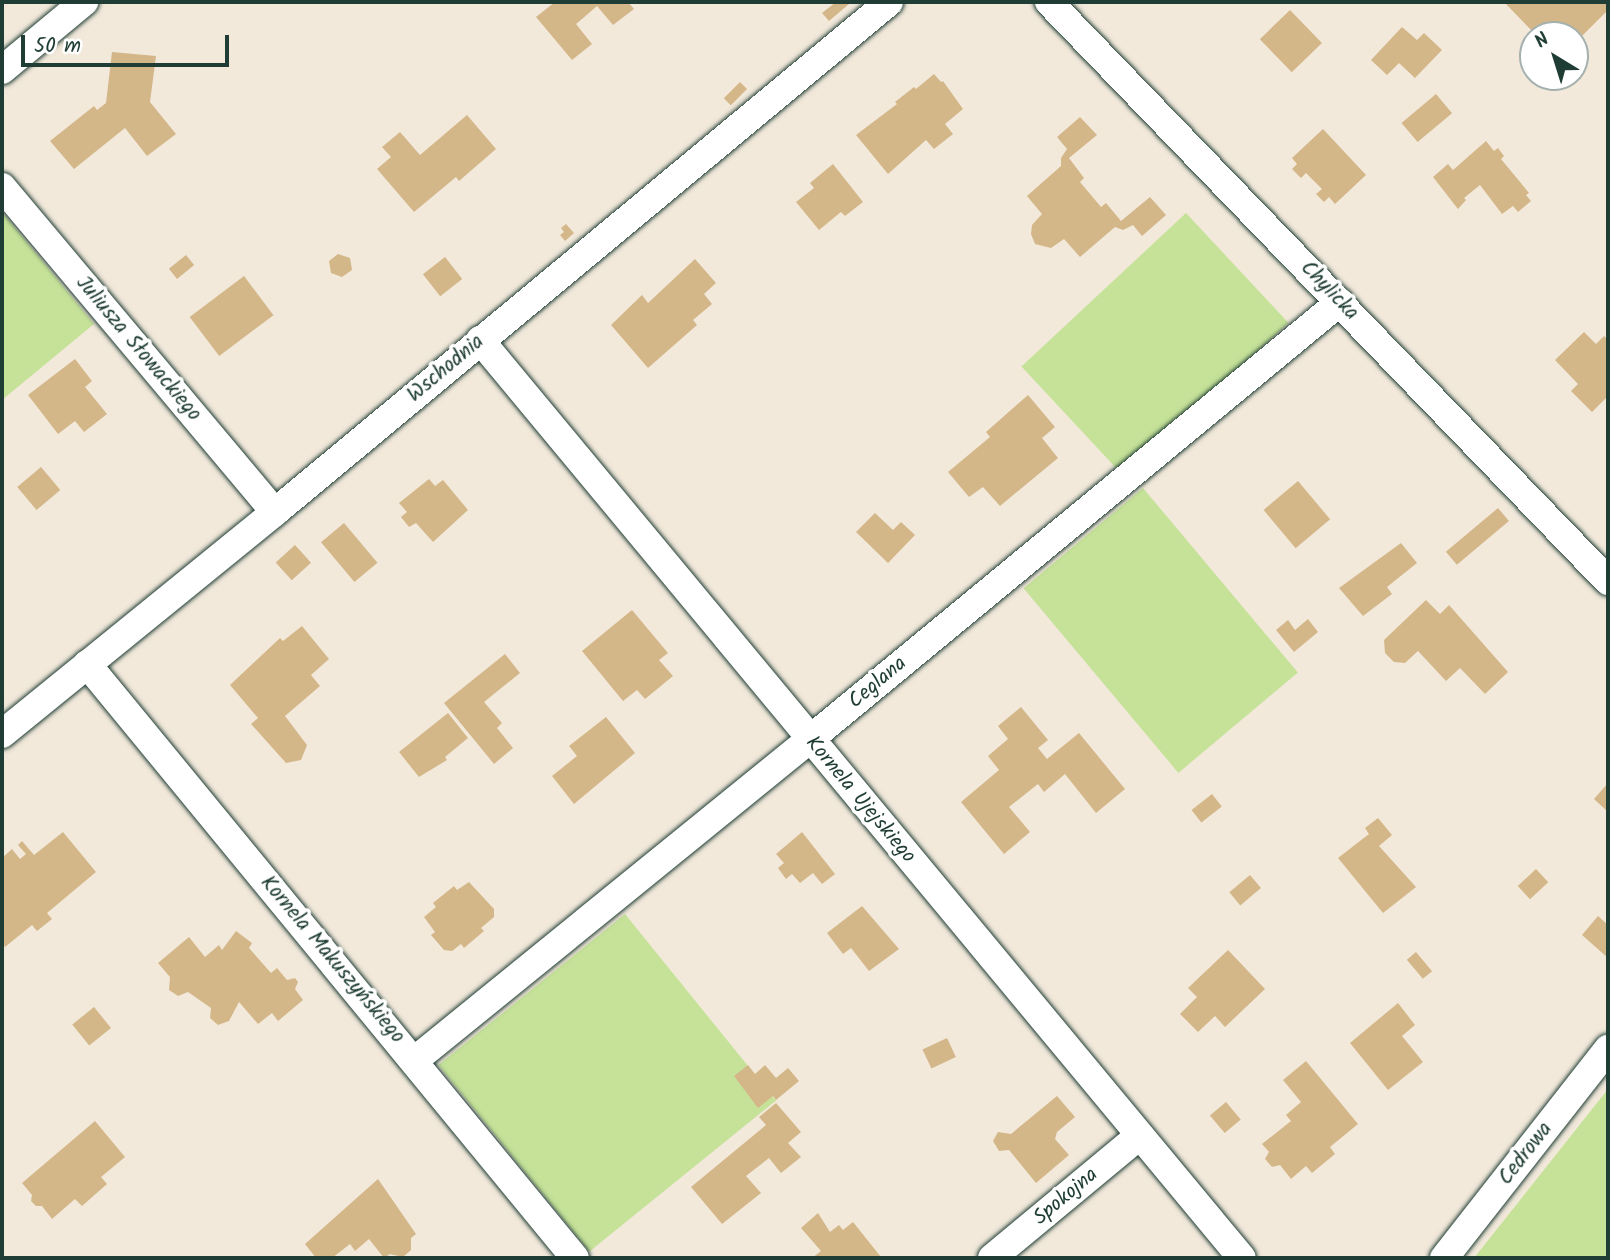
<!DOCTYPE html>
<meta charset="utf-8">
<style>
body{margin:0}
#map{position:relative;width:1610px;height:1260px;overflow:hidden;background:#f2e9db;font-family:Kalam,sans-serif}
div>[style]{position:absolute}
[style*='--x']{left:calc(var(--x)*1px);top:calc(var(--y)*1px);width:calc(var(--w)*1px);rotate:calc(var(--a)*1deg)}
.green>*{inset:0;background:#c6e299;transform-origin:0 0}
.building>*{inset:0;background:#d4b788;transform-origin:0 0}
.roads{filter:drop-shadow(0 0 2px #1f3d34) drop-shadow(0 0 2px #1f3d34)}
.street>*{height:28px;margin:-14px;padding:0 14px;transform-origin:14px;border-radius:14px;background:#fff}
span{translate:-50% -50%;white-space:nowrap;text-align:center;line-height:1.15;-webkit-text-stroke:7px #fff;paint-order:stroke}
.street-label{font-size:21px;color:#1f3d34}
.frame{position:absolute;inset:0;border:4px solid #1f3d34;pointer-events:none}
.north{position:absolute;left:1519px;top:21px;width:70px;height:70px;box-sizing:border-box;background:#fff;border:2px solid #a5b1ae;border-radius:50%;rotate:322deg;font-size:19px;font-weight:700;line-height:28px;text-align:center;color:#1f3d34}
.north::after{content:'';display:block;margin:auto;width:24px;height:32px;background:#1f3d34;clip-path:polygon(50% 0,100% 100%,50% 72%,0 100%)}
.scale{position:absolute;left:21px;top:35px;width:208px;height:32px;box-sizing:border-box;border:4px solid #1f3d34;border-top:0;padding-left:9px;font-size:21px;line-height:24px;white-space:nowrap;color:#1f3d34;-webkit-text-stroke:5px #fff;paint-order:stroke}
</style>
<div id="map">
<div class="green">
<div style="clip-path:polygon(2px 212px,94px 324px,2px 400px)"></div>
<div style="left:1186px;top:213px;width:150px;height:225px;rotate:47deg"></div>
<div style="left:1143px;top:488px;width:241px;height:156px;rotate:50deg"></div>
<div style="left:625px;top:914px;width:240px;height:240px;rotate:51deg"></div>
<div style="clip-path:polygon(1608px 1089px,1608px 1258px,1474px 1258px)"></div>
</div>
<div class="building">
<div style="clip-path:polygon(555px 2px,628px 2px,634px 9px,613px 25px,597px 6px,582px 19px,576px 24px,592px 44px,572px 60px,536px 17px)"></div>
<div style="clip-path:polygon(836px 2px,849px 4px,829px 21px,822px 13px)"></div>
<div style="clip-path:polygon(1504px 2px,1608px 2px,1608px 10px,1575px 43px,1575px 35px,1536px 35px)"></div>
<div style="left:1290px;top:10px;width:46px;height:42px;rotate:46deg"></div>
<div style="clip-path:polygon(1402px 27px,1417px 40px,1424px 33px,1442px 50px,1415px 78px,1399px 63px,1387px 75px,1371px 60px)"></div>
<div style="clip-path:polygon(112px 52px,156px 56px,150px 102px,176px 134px,147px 156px,125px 128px,74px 169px,50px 141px,94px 106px,97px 110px,106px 103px)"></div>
<div style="clip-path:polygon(934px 74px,941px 82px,943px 81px,963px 109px,945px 124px,953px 134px,934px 149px,926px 140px,888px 174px,856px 135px,897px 104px,895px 102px,914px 87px,916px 89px)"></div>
<div style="left:740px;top:82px;width:10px;height:23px;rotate:45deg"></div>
<div style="left:1436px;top:94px;width:25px;height:45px;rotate:50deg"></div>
<div style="clip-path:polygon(467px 115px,496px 149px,459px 181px,456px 177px,414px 212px,377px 169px,391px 157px,382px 147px,400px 132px,420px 155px)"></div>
<div style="clip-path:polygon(1080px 117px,1097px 135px,1069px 158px,1084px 178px,1080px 182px,1101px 207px,1106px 203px,1121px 221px,1150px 197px,1166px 215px,1142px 236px,1133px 225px,1123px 230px,1115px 227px,1080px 257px,1064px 239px,1051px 248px,1035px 244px,1031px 234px,1032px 225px,1042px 214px,1027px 196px,1061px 166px,1061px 158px,1067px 149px,1057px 137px)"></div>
<div style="clip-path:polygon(1323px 129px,1366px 175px,1335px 204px,1329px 197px,1324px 202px,1316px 194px,1322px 189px,1306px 173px,1301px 178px,1292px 169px,1297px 164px,1292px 158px)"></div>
<div style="clip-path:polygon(1486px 141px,1494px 151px,1498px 148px,1504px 156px,1501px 159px,1529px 193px,1526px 195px,1531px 201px,1518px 212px,1513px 206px,1502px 214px,1480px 185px,1464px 198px,1466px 200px,1458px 209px,1433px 177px,1448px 164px,1453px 170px)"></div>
<div style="clip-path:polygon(833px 164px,863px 202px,845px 216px,841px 212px,819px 230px,796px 202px,814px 188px,810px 183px)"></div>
<div style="clip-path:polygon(566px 224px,574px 233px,565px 241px,560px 235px,564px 232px,561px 228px)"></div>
<div style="clip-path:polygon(338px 254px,350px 258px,352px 270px,342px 277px,331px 273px,329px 261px)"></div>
<div style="left:186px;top:255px;width:13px;height:22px;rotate:51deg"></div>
<div style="left:445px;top:257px;width:28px;height:28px;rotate:52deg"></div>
<div style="clip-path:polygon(695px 259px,716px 283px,704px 294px,712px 304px,693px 320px,697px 325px,648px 368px,611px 325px,642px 295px,648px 303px)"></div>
<div style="left:244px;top:276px;width:49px;height:68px;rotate:53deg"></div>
<div style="clip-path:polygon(1584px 332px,1596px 344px,1604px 336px,1608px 340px,1608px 396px,1592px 412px,1571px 391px,1578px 384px,1555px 360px)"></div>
<div style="clip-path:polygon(75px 359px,92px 381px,85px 387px,107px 414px,84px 432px,75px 421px,58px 434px,28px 395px)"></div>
<div style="clip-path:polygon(1028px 395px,1055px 427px,1042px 438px,1058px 458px,1000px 506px,983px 487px,969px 497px,948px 472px,990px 437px,986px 432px)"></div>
<div style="left:41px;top:467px;width:30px;height:31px;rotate:50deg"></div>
<div style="clip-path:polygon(429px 479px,435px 486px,443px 480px,468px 510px,433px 542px,416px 523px,409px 527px,401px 517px,407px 512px,399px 503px)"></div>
<div style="left:1298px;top:481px;width:50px;height:45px;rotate:50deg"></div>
<div style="left:1498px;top:508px;width:17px;height:68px;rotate:50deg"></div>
<div style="clip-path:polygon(875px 513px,893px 530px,901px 522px,915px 535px,888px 563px,856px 532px)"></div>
<div style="left:344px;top:523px;width:52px;height:30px;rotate:50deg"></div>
<div style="clip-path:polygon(1401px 543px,1417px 563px,1387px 587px,1392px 594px,1363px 616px,1339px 588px)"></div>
<div style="left:295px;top:545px;width:24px;height:26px;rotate:48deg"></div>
<div style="clip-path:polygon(1426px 600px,1440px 614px,1449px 605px,1508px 672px,1485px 694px,1460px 668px,1446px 681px,1418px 651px,1405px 663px,1394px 662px,1385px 653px,1384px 640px)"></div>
<div style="clip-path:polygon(632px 610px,668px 653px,659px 660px,673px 676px,645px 699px,637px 690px,623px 701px,582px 651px)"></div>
<div style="clip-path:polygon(1308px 619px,1318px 632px,1294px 652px,1276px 630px,1288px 620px,1295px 630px)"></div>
<div style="clip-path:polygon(302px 626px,329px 659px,311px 675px,320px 686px,285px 716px,307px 745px,301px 760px,286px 763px,251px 724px,258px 718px,230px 685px,280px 638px,283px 641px)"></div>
<div style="clip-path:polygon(505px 654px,520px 673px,484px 702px,502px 723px,497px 728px,513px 748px,494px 764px,444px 703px)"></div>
<div style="clip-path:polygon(1021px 707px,1048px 740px,1038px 748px,1047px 759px,1079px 733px,1125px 789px,1096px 813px,1065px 774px,1044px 792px,1038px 784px,1009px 807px,1030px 832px,1004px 854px,961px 802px,999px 770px,988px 756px,1008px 739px,998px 726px)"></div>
<div style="clip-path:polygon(448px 713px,468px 738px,445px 757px,447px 760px,419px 777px,399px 752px)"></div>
<div style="clip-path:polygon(606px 717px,635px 753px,574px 804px,552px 776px,577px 756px,569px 746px)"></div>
<div style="clip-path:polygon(1608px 783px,1608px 812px,1594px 799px)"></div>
<div style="left:1212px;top:794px;width:16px;height:26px;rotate:52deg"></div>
<div style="clip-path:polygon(1378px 818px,1392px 835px,1379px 846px,1416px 887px,1383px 913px,1338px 858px,1369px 834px,1365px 828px)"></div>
<div style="clip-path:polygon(63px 832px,96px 872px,47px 913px,52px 919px,37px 931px,32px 925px,5px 947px,2px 942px,2px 858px,12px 849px,20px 859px,26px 854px,18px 845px,22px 841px,34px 855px)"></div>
<div style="clip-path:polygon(802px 832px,835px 874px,822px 884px,813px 873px,800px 883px,792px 874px,786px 879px,778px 868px,784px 863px,776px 854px)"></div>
<div style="left:1536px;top:869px;width:18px;height:25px;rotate:47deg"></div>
<div style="left:1250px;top:875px;width:17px;height:27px;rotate:50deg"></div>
<div style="clip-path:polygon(469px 882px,494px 909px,494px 917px,481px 928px,484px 931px,464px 948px,461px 944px,452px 951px,444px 950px,431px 935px,435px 932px,424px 917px,436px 907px,433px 903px,454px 886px,457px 890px)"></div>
<div style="clip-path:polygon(862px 906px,899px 949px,869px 971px,851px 948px,843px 954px,827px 933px)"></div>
<div style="clip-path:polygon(1598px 916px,1608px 925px,1608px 958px,1582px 935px)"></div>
<div style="clip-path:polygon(236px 931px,252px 943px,249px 948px,271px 973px,277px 968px,287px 980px,295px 978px,298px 982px,295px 989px,303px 1000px,278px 1021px,272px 1013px,258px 1024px,239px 1002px,229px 1021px,218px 1025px,210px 1018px,211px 1008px,188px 992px,178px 996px,169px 990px,170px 977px,158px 963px,189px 937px,205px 957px,219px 945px,222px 950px)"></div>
<div style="clip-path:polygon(1228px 950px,1265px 989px,1225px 1027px,1215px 1016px,1198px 1032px,1180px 1014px,1197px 997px,1188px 988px)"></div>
<div style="left:1416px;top:952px;width:25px;height:12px;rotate:50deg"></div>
<div style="clip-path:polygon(1398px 1003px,1415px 1025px,1402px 1036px,1423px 1062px,1388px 1090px,1350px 1043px)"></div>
<div style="left:94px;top:1007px;width:27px;height:28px;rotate:51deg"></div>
<div style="left:947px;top:1038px;width:21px;height:27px;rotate:65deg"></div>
<div style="clip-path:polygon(1306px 1061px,1358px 1124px,1330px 1147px,1335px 1154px,1312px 1173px,1306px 1166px,1291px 1179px,1280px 1165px,1272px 1167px,1265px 1159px,1269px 1152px,1262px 1144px,1291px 1121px,1286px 1115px,1301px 1102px,1283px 1080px)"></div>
<div style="clip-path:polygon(748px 1065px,755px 1074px,765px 1065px,776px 1078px,788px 1068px,799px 1081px,776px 1100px,773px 1096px,758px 1108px,734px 1076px)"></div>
<div style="clip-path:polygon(1057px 1096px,1075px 1117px,1057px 1132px,1055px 1139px,1069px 1155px,1036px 1183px,1009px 1150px,999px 1151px,993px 1141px,998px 1132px,1011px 1134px)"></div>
<div style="left:1226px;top:1102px;width:23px;height:21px;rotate:50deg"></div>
<div style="clip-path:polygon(776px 1103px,801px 1132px,788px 1143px,801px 1157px,781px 1173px,769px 1158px,746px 1176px,761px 1193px,722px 1224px,691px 1187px,766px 1125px,759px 1117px)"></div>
<div style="clip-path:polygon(95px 1121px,125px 1157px,101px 1177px,107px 1184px,82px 1206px,75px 1199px,52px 1219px,42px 1206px,36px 1206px,31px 1201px,32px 1195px,22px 1183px)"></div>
<div style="clip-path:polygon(378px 1179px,416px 1234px,411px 1238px,411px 1250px,403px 1257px,390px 1254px,384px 1258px,369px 1239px,355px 1251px,350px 1244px,332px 1258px,316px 1258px,305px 1244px)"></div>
<div style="clip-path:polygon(818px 1213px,830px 1232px,839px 1225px,843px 1230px,853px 1222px,881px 1257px,812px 1258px,821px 1251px,801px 1228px)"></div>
</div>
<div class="roads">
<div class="street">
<div style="--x:1049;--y:2;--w:805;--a:46.01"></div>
<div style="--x:2;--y:70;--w:107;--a:-39.7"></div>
<div style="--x:2;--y:187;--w:424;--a:50"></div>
<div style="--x:480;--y:340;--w:1193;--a:50.31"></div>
<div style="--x:87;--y:664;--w:769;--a:50.6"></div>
<div style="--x:2;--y:734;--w:352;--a:-39.1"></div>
<div style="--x:275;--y:512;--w:798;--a:-39.71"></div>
<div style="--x:415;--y:1060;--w:508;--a:-39.08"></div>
<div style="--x:809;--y:740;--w:688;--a:-39.52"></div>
<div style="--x:992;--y:1258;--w:192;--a:-39.7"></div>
<div style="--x:1444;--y:1258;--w:266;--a:-51.9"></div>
</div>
</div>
<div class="street-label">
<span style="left:1329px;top:291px;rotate:46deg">Chylicka</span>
<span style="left:138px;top:349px;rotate:50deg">Juliusza Słowackiego</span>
<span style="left:446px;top:369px;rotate:-40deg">Wschodnia</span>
<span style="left:878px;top:683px;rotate:-40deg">Ceglana</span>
<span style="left:860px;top:800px;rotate:50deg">Kornela Ujejskiego</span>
<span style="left:332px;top:960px;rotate:50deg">Kornela Makuszyńskiego</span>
<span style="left:1526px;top:1154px;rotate:-52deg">Cedrowa</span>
<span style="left:1066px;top:1197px;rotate:-40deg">Spokojna</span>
</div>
<div class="frame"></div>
<div class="north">N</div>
<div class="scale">50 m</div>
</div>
